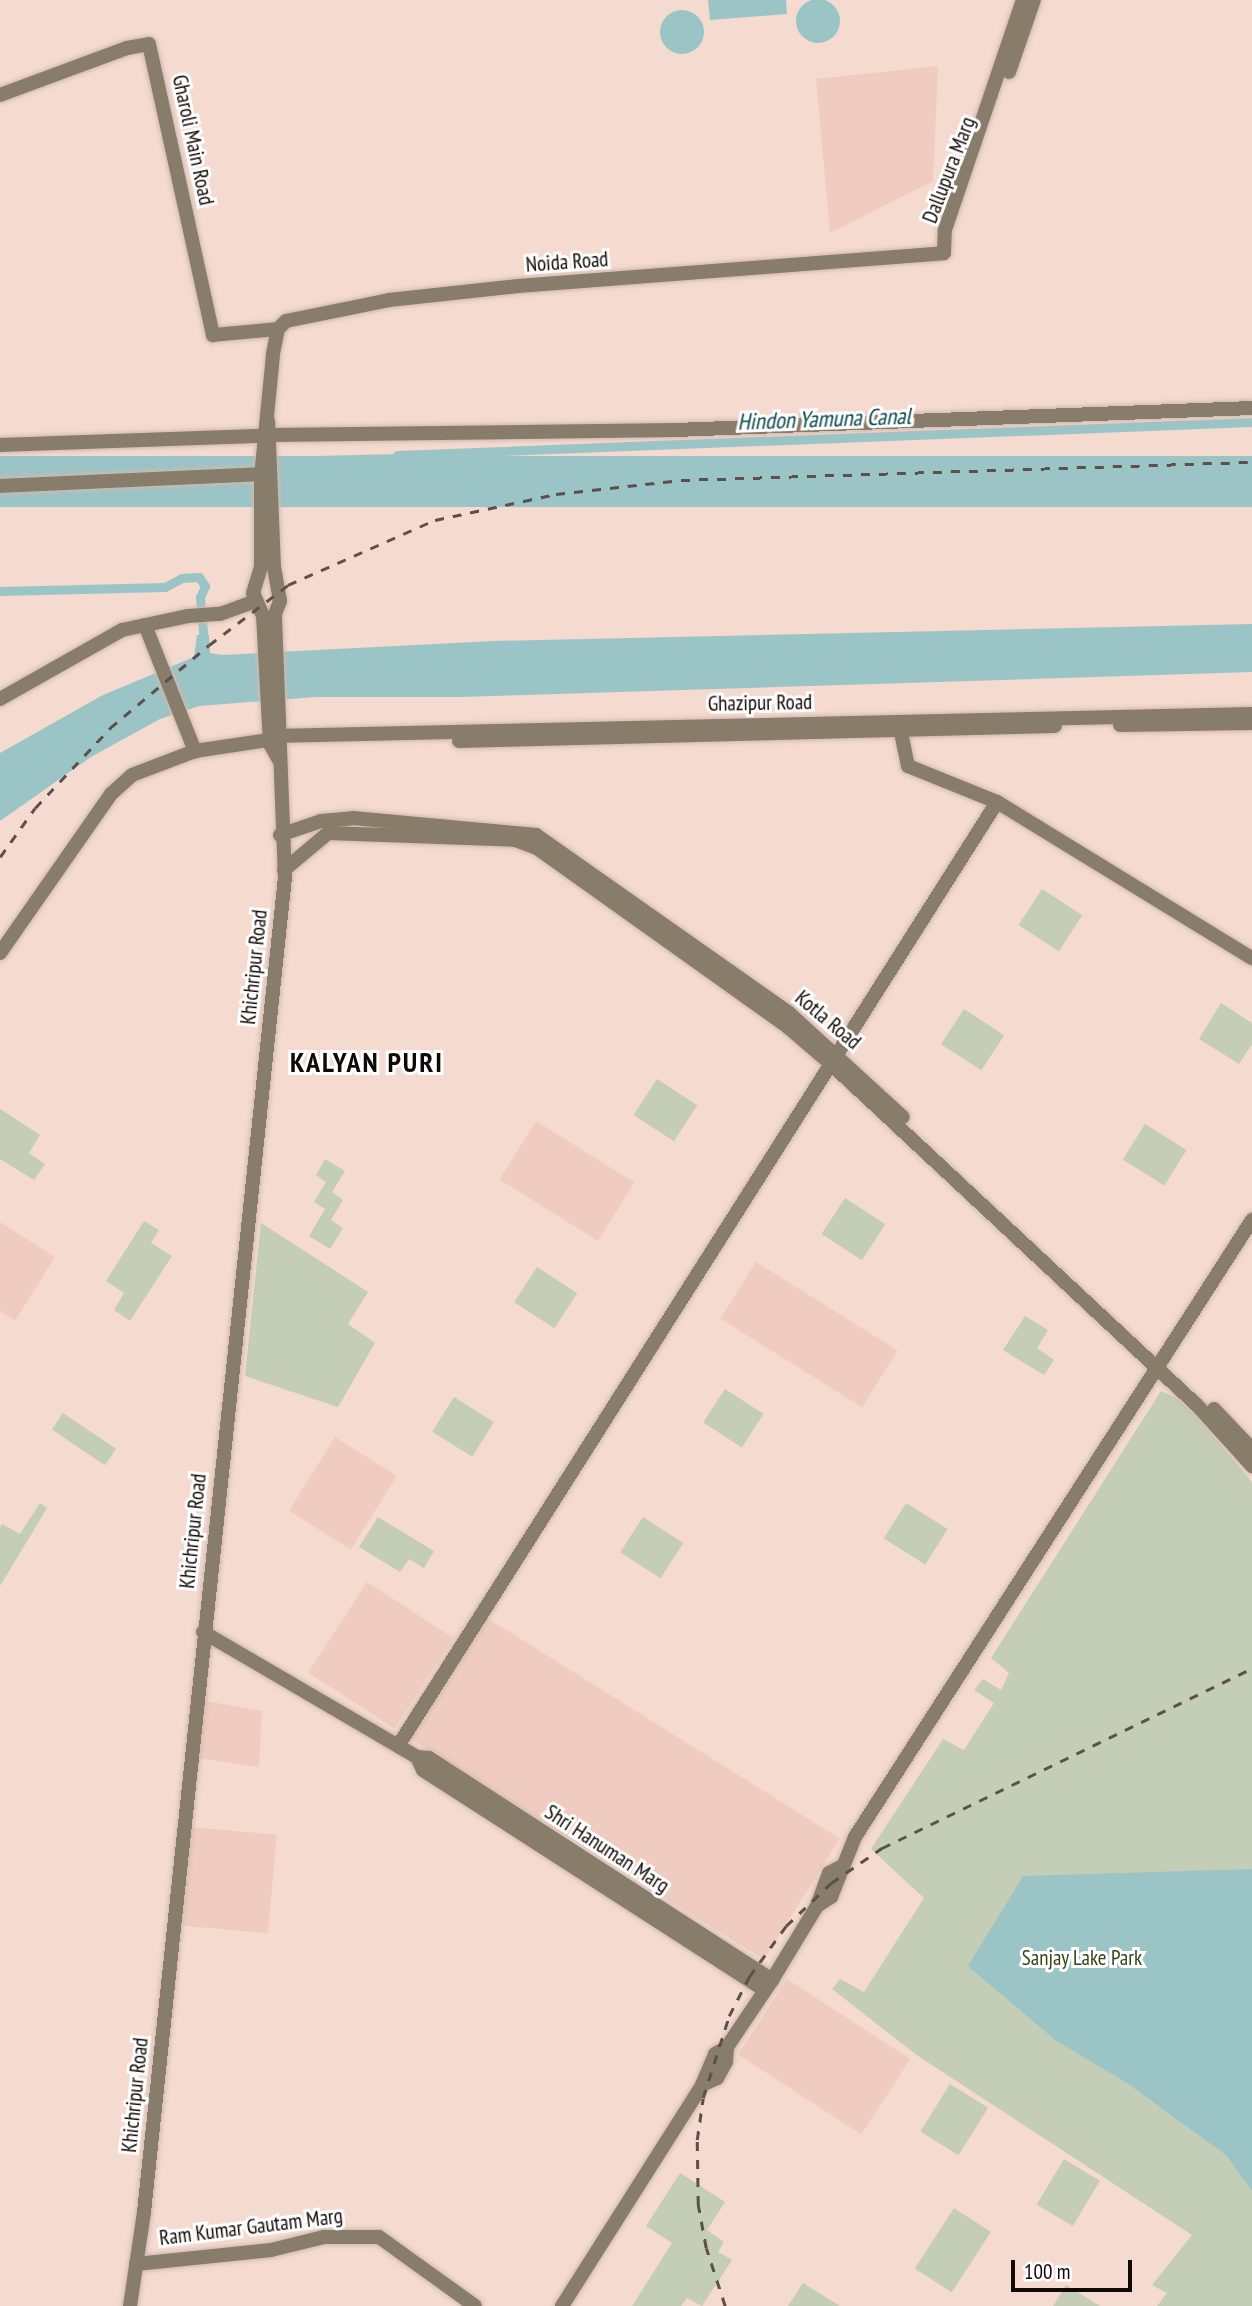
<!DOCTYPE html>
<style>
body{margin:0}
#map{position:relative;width:1252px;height:2306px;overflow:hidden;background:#f5dad0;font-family:"PT Sans Narrow",sans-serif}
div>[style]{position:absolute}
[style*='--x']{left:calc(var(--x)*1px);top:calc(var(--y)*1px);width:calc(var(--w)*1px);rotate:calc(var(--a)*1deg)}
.built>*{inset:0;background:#efccbf;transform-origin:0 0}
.green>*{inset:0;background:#c4cdb5;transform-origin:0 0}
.water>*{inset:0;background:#9bc4c6;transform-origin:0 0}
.round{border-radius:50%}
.stream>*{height:2.5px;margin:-1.25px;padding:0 1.25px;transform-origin:1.25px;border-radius:1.25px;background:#9bc4c6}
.canal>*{height:9px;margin:-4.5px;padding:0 4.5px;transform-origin:4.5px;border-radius:4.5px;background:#9bc4c6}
.roads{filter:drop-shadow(0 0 2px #d1b9b0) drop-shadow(0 0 2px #d1b9b0)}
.secondary>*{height:14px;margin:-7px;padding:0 7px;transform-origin:7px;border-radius:7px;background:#887d6b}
.rail>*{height:2.5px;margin-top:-1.25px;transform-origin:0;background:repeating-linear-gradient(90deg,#5d4f4a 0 9px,transparent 0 18px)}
span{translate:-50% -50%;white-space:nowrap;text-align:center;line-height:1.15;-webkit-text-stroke:6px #fff;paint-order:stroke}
.street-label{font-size:21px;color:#110906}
.park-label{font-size:21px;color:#354414}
.water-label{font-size:23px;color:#054649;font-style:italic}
.district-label{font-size:28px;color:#110906;font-weight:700;letter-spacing:2px}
.scale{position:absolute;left:1011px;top:2260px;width:121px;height:32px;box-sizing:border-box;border:4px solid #110906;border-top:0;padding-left:9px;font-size:21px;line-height:24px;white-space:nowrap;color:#110906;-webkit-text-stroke:5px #fff;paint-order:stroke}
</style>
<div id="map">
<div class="built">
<div style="clip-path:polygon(938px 66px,933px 181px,830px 233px,816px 79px)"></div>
<div style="left:536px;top:1121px;width:116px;height:69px;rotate:32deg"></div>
<div style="clip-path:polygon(0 1222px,55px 1257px,15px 1321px,0 1311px)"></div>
<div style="left:756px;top:1262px;width:167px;height:67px;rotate:32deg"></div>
<div style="left:335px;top:1437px;width:73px;height:87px;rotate:32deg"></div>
<div style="left:367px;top:1582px;width:103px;height:108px;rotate:33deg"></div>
<div style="left:487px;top:1618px;width:416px;height:143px;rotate:32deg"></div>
<div style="clip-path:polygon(200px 1700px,262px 1711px,259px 1767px,196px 1758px)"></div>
<div style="left:189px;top:1827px;width:88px;height:99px;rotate:5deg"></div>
<div style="left:787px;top:1979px;width:147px;height:90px;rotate:33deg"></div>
</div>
<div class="green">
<div style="left:1042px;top:889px;width:48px;height:43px;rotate:33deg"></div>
<div style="clip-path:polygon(1221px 1003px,1252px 1023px,1252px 1044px,1239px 1064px,1199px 1039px)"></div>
<div style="left:964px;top:1009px;width:48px;height:42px;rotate:33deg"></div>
<div style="left:657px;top:1079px;width:48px;height:43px;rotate:33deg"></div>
<div style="clip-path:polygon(0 1109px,40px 1135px,29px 1153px,45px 1164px,34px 1180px,0 1159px)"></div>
<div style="left:1145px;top:1124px;width:49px;height:42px;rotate:32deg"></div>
<div style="clip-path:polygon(325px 1159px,345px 1171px,332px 1192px,343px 1200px,331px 1220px,343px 1228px,330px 1249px,309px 1236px,325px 1209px,314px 1202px,326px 1182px,316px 1175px)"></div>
<div style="left:845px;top:1198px;width:48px;height:43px;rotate:33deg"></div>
<div style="clip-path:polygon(144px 1221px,159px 1230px,151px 1243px,172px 1256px,130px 1321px,114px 1310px,124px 1293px,106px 1281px)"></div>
<div style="clip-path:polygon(261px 1223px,368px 1292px,348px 1324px,375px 1343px,338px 1407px,245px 1376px)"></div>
<div style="left:537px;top:1267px;width:48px;height:42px;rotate:33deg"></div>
<div style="clip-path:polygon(1025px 1316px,1048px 1330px,1037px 1348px,1054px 1360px,1044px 1375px,1003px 1350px)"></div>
<div style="left:725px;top:1389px;width:46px;height:40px;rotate:33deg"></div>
<div style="clip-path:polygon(1161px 1391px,1185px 1402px,1252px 1482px,1252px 2306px,1157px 2306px,1167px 2293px,1152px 2285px,1192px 2235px,918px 2056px,832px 1989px,840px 1979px,864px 1992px,924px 1898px,871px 1849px,943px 1739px,964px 1750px,994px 1703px,974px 1690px,983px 1679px,1001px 1690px,1009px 1673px,991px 1658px)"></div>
<div style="left:454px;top:1397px;width:47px;height:41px;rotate:32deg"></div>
<div style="left:63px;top:1413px;width:64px;height:20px;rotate:34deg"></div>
<div style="clip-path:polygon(40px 1503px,47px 1508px,0 1586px,0 1528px,2px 1524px,20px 1534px)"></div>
<div style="left:906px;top:1503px;width:49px;height:42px;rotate:32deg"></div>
<div style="clip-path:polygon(378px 1517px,434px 1551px,424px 1568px,409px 1559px,400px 1572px,359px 1547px)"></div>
<div style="left:643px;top:1517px;width:48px;height:42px;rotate:33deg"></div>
<div style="left:950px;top:2084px;width:45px;height:56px;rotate:32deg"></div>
<div style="left:1064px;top:2159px;width:42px;height:53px;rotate:31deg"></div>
<div style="clip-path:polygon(680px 2173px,725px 2202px,707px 2230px,724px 2242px,718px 2252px,732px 2260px,702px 2306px,687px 2298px,681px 2306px,632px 2306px,672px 2243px,646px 2226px)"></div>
<div style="left:954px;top:2208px;width:44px;height:72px;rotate:33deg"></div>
<div style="clip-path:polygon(803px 2283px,840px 2306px,788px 2306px)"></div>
<div style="clip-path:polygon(1066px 2285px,1100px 2306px,1053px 2306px)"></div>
</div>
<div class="water">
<div class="round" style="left:796px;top:-1px;width:44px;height:44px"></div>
<div style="clip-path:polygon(708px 0,786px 0,787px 14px,710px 20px)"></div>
<div class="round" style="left:660px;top:10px;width:44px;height:44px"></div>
<div style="left:1252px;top:456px;width:51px;height:1253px;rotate:90deg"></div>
<div style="clip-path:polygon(1252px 624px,1252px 672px,461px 697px,316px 697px,199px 706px,160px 719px,91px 757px,0 821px,0 753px,103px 695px,194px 657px,197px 635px,209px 635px,210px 653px,222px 655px,493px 641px)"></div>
<div style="clip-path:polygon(1252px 1869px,1252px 2191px,1226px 2155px,1127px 2083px,1055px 2040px,968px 1966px,1023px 1876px)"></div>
</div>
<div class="stream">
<div style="--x:276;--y:458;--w:121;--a:-1.4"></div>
<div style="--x:0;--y:465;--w:259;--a:-1.5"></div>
</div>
<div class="canal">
<div style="--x:397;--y:455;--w:856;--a:-2.21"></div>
<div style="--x:0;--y:591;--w:165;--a:-1.4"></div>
<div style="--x:165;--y:587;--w:19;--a:-28"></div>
<div style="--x:182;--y:578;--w:17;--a:-3"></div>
<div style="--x:199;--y:577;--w:11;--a:56"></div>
<div style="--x:205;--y:586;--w:12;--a:114"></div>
<div style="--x:200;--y:597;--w:38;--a:85"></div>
</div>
<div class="roads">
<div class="secondary">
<div style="--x:1009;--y:72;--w:76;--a:-70.9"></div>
<div style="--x:0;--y:95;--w:135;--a:-20.3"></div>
<div style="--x:127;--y:48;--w:22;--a:-10"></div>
<div style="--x:149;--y:44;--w:298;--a:77.6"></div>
<div style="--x:213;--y:335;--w:65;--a:-5.3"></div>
<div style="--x:271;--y:435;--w:404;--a:-0.7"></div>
<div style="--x:675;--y:430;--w:577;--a:-2.18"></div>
<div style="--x:0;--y:445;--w:263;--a:-2"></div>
<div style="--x:0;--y:486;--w:268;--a:-2.6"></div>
<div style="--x:145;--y:625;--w:136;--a:68.4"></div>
<div style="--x:0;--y:699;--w:140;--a:-29.5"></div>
<div style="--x:122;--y:630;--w:67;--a:-12"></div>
<div style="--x:188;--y:616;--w:32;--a:-4"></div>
<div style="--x:220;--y:614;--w:37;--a:-20"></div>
<div style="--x:899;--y:723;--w:44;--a:78.2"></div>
<div style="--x:908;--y:766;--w:96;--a:22"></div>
<div style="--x:997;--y:802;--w:299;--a:31.5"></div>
<div style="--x:1120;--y:725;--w:132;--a:-0.9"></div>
<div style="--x:273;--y:736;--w:979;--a:-1.29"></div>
<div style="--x:459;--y:741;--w:596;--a:-1.44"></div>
<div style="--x:279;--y:760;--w:18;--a:-119"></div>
<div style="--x:270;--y:744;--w:128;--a:-93.1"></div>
<div style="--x:263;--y:616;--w:25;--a:-113"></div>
<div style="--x:253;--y:593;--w:27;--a:-73"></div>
<div style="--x:261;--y:567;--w:90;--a:-90"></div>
<div style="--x:261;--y:477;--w:124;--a:-84.4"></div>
<div style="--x:273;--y:354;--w:25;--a:-79"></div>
<div style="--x:278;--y:329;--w:11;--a:-45"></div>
<div style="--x:286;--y:321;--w:105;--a:-11.5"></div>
<div style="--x:389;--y:300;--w:130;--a:-6.2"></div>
<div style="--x:518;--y:286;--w:427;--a:-4.4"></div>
<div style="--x:944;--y:253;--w:23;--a:-88"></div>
<div style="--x:945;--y:230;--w:243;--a:-71.3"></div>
<div style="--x:280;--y:835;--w:43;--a:-18.9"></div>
<div style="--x:321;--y:821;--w:32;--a:-5"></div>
<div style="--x:353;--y:818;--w:184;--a:5.3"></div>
<div style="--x:536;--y:835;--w:309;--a:35.1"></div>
<div style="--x:789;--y:1013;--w:154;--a:42.4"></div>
<div style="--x:284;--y:870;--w:57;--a:-40.1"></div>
<div style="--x:328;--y:833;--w:187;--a:2.1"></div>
<div style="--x:515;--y:840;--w:23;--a:20"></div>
<div style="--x:537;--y:848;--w:310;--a:35.5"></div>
<div style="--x:789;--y:1028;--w:55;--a:40.6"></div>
<div style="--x:831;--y:1064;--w:499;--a:43"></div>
<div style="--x:1196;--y:1404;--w:84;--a:47.9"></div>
<div style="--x:0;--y:953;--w:194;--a:-55.1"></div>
<div style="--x:111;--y:794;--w:28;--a:-42"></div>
<div style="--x:132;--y:775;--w:67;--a:-20.9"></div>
<div style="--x:195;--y:751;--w:75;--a:-8.5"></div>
<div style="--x:1214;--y:1409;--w:55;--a:46.5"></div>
<div style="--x:203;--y:1632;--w:248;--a:30.3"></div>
<div style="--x:417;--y:1757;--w:12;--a:5"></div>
<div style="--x:429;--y:1758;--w:409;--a:32.9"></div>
<div style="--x:398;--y:1746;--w:1118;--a:-57.6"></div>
<div style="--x:417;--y:1757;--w:14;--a:65"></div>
<div style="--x:423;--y:1770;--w:406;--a:32.8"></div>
<div style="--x:817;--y:1906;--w:17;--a:-33"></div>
<div style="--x:831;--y:1897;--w:65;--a:-68.2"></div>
<div style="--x:855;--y:1837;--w:734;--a:-57.24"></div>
<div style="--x:702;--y:2085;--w:17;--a:-25"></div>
<div style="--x:717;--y:2078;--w:18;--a:-61"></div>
<div style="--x:726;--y:2062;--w:15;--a:-86"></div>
<div style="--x:136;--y:2264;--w:136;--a:-5.9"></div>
<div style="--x:271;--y:2250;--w:55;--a:-13.8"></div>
<div style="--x:324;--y:2237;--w:55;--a:0"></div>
<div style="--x:379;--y:2237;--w:118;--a:35.7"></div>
<div style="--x:130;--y:2306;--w:95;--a:-81.5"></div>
<div style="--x:144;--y:2212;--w:1341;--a:-83.97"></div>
<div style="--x:285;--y:878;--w:264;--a:-92.2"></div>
<div style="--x:275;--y:614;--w:14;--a:-69"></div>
<div style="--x:280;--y:601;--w:34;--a:-100"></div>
<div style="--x:274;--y:568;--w:147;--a:-92.3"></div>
<div style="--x:562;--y:2306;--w:262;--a:-57.6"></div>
<div style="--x:702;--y:2085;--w:34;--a:-67"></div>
<div style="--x:715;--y:2054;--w:14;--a:-30"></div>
<div style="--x:727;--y:2047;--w:81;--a:-56.1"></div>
<div style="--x:772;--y:1980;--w:87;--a:-58.7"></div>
<div style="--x:817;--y:1906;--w:35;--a:-70"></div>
<div style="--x:829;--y:1873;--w:13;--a:-27"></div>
</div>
</div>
<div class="rail">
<div style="--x:0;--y:857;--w:60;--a:-54.5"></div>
<div style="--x:35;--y:808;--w:110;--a:-46.8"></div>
<div style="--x:110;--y:728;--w:129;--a:-40"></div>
<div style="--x:209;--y:645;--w:99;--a:-37.2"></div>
<div style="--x:288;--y:585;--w:161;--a:-23.9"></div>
<div style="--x:435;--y:520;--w:124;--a:-12.1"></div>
<div style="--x:556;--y:494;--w:126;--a:-6.4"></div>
<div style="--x:681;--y:480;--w:571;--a:-1.81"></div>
<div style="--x:725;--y:2306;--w:61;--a:-108.1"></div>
<div style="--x:706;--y:2248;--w:44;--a:-100.5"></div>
<div style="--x:698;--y:2205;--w:65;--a:-90.9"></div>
<div style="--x:697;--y:2140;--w:42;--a:-81.9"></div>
<div style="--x:703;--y:2098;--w:86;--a:-72.4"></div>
<div style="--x:729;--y:2016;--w:44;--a:-62.9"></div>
<div style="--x:749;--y:1977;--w:63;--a:-54"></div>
<div style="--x:786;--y:1926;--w:62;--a:-43.7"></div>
<div style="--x:831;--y:1883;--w:62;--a:-34.5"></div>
<div style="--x:882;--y:1848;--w:411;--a:-25.9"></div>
</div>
<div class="street-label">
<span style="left:193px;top:140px;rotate:78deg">Gharoli Main Road</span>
<span style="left:949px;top:170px;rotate:-69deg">Dallupura Marg</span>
<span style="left:567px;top:262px;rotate:-4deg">Noida Road</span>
<span style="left:760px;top:703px;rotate:-1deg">Ghazipur Road</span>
<span style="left:254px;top:967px;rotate:-84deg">Khichripur Road</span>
<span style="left:828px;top:1020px;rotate:40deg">Kotla Road</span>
<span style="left:193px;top:1531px;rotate:-84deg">Khichripur Road</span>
<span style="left:607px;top:1849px;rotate:33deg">Shri Hanuman Marg</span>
<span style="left:135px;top:2095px;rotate:-84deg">Khichripur Road</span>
<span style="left:251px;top:2227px;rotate:-7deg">Ram Kumar Gautam Marg</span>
</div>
<div class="park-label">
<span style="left:1082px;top:1958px">Sanjay Lake Park</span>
</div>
<div class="water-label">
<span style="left:824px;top:419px;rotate:-2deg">Hindon Yamuna Canal</span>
</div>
<div class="district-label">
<span style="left:367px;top:1062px">KALYAN PURI</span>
</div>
<div class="scale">100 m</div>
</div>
